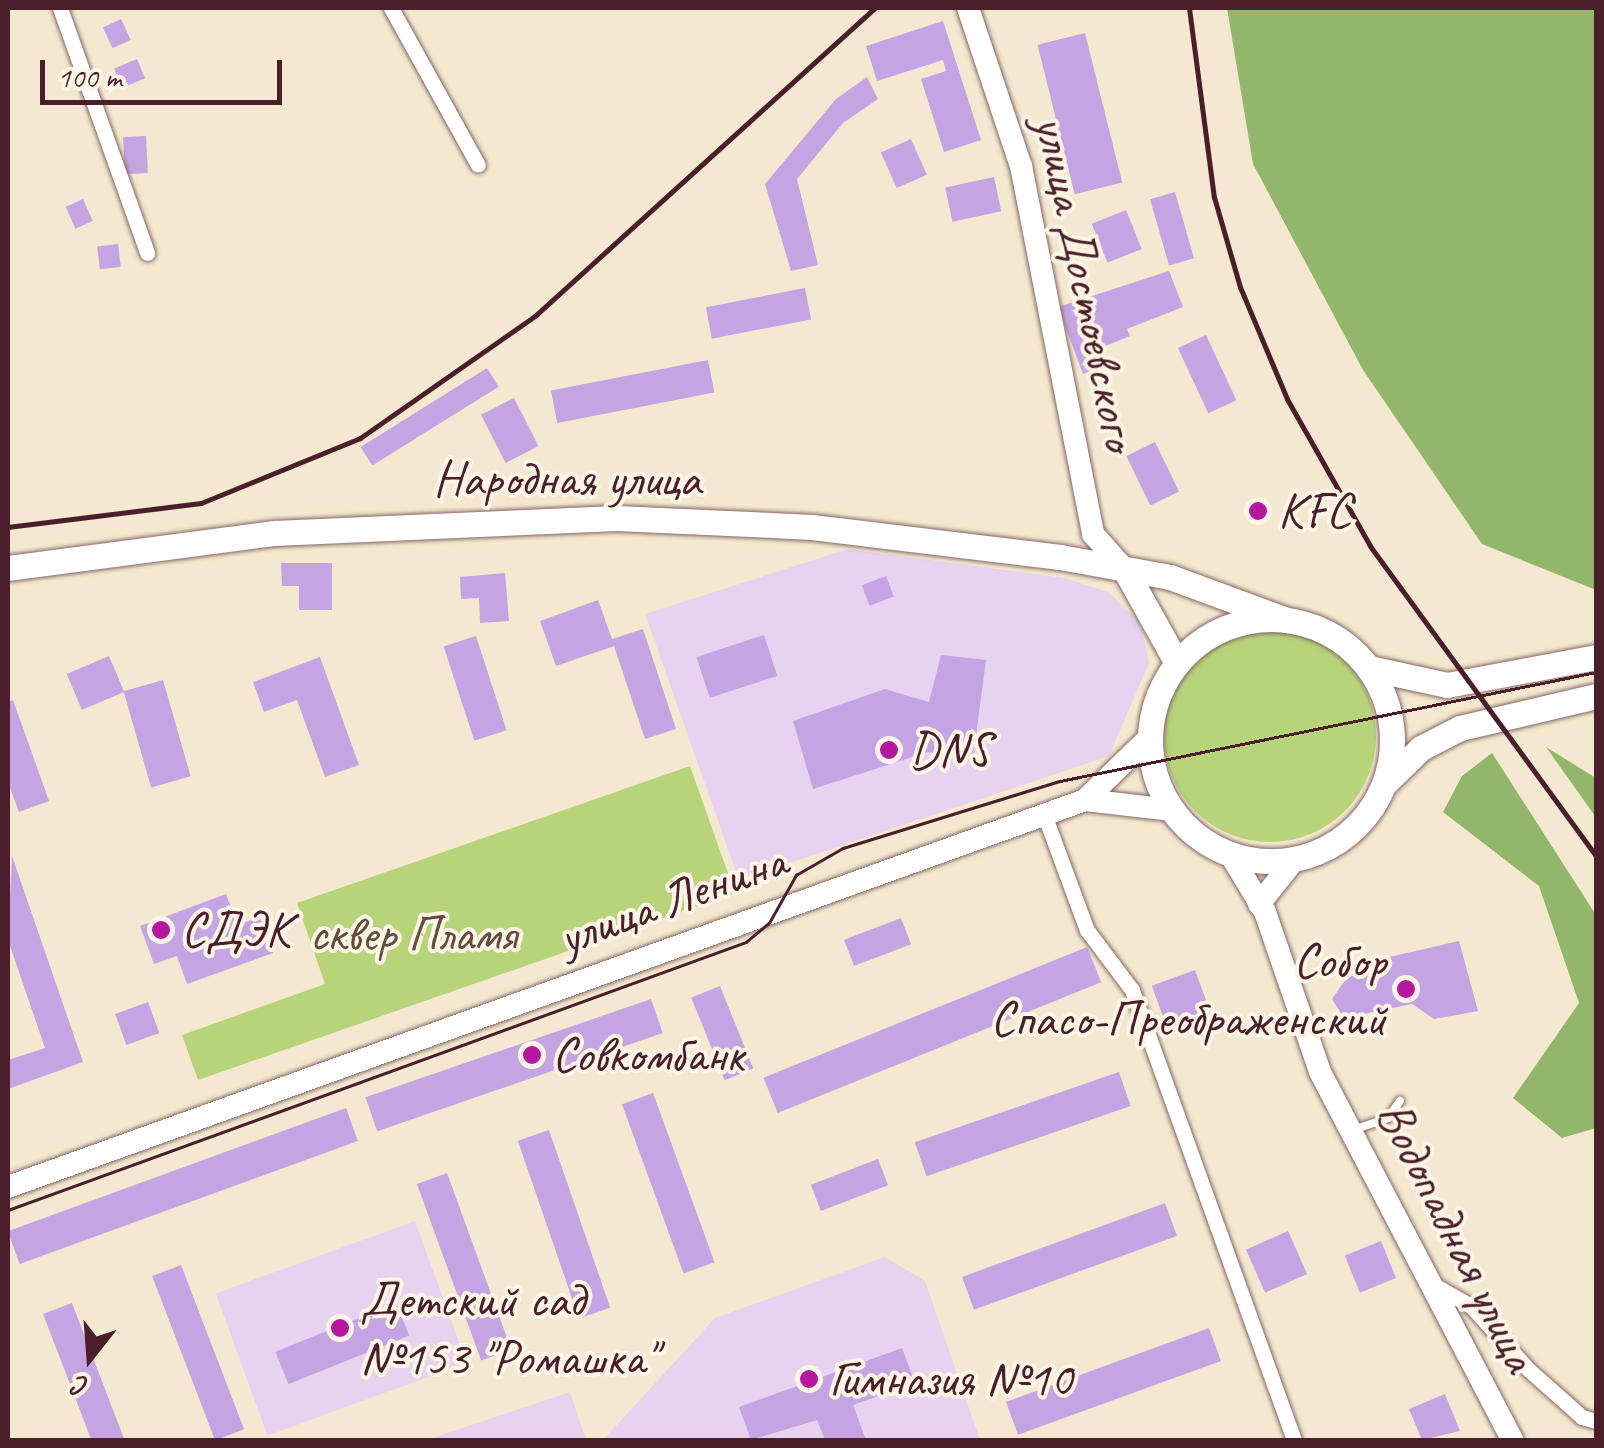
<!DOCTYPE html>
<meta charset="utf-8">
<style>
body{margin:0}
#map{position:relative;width:1604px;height:1448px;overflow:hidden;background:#f4e9d0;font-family:Caveat,sans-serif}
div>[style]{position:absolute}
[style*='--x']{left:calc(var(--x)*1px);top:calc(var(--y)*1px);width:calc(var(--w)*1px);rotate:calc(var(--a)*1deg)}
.built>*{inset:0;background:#e7d2ef;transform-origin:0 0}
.green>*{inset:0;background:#b8d47a}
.round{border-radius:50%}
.forest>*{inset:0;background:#92b66a}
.building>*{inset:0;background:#c5a4e3;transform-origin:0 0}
.roads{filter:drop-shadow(0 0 2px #866665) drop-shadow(0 0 2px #866665)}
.lane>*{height:8px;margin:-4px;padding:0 4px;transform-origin:4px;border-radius:4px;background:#fff}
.street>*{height:15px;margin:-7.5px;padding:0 7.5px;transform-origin:7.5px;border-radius:7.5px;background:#fff}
.secondary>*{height:22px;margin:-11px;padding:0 11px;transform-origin:11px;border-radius:11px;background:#fff}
.primary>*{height:25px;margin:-12.5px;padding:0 12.5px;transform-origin:12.5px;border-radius:12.5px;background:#fff}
.primary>.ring{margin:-12.5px;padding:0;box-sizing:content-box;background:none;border:25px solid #fff;border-radius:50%}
.tram>*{height:2.5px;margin:-1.25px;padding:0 1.25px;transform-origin:1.25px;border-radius:1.25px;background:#4a1f2b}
.rail>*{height:5px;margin:-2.5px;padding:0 2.5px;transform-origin:2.5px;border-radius:2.5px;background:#4a1f2b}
.dots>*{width:28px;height:28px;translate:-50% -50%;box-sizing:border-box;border:5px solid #fcf5e5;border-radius:50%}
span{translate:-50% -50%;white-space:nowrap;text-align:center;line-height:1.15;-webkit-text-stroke:8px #fcf5e5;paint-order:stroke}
.street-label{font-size:50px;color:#4a1f2b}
.poi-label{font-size:50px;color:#4a1f2b}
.left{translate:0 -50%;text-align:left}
.right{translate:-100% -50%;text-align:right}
.park-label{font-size:50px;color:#664c3f}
.frame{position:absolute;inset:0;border:10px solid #4a1f2b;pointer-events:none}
.north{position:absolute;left:40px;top:1308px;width:100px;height:100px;-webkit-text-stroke:8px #fcf5e5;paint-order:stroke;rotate:197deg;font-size:28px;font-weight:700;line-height:40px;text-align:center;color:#4a1f2b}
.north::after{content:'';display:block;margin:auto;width:35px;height:45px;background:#4a1f2b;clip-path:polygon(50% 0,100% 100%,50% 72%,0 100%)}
.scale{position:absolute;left:40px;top:60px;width:242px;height:45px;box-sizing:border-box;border:5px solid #4a1f2b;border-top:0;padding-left:12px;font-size:30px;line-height:35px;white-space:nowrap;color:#4a1f2b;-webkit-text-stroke:8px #fcf5e5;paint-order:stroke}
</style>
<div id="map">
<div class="built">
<div style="clip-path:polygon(848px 549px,1064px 578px,1108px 592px,1140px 623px,1149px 663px,1109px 756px,739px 880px,645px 614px)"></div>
<div style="left:415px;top:1221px;width:151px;height:212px;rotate:70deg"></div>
<div style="clip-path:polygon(885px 1257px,925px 1281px,980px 1440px,603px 1440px,715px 1318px)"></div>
<div style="clip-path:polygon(570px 1392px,586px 1440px,426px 1440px)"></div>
</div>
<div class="green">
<div class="round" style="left:1164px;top:630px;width:212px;height:212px"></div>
<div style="clip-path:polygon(690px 766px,735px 893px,198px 1080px,182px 1035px,325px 984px,297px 903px)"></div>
</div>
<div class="forest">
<div style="clip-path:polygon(1227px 8px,1596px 8px,1596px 590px,1482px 544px,1363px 370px,1253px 164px)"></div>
<div style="clip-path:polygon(1546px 747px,1596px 778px,1596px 817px,1595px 816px)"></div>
<div style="clip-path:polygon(1492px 753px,1596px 915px,1596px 1128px,1562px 1138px,1513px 1098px,1579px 1003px,1539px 886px,1443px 812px,1462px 776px)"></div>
</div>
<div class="building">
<div style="left:121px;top:19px;width:23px;height:20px;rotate:65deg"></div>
<div style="clip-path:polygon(943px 21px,981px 140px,944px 152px,921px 79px,946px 71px,943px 60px,877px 81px,866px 46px)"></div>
<div style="left:1085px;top:33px;width:154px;height:49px;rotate:76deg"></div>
<div style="left:137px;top:59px;width:21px;height:25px;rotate:67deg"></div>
<div style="clip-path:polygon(867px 77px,878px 99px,843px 123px,797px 179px,818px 265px,791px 271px,765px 184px,836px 99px)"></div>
<div style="left:146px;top:136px;width:37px;height:23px;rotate:87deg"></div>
<div style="left:911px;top:139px;width:39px;height:33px;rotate:66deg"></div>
<div style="left:994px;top:177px;width:35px;height:50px;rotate:78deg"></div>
<div style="left:1175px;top:192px;width:69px;height:26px;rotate:74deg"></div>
<div style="left:83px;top:199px;width:24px;height:19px;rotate:66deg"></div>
<div style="left:1126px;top:210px;width:42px;height:37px;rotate:68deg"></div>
<div style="left:118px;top:244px;width:23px;height:21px;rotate:83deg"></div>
<div style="clip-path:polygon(1169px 271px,1183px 307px,1127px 329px,1130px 336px,1101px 348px,1108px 364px,1083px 374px,1058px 307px)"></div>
<div style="left:805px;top:288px;width:32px;height:101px;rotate:79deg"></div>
<div style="left:1206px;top:335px;width:72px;height:31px;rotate:65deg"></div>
<div style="left:708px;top:360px;width:33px;height:160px;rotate:79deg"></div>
<div style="left:487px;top:368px;width:22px;height:149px;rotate:58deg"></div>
<div style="left:514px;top:398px;width:54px;height:37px;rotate:63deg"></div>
<div style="left:1155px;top:442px;width:55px;height:32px;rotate:64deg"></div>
<div style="clip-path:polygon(281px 563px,332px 563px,332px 610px,299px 610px,299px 586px,282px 586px)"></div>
<div style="clip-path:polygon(505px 573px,509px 621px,480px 623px,479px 598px,461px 599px,460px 577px)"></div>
<div style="left:886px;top:576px;width:22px;height:26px;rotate:69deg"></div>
<div style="clip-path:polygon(598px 600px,612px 639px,643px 629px,676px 729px,645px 739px,614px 646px,556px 666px,540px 621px)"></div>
<div style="left:764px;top:635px;width:43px;height:71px;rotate:72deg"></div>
<div style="left:476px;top:636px;width:99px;height:34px;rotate:72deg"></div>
<div style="clip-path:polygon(941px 655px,986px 660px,973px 758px,928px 752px,813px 789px,793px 721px,885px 689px,929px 702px)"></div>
<div style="left:109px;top:656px;width:39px;height:46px;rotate:67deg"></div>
<div style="clip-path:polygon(320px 657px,359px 765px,325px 777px,297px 700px,264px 712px,253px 682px)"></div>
<div style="left:163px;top:680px;width:100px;height:41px;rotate:74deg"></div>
<div style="clip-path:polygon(13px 700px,49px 801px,19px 812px,8px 782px,8px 702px)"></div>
<div style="clip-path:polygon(12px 856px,83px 1062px,8px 1089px,8px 1060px,45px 1048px,8px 940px)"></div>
<div style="clip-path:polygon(226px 894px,237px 925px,260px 917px,273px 953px,187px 984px,177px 956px,154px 964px,140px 926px)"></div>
<div style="left:901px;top:918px;width:28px;height:61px;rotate:69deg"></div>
<div style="clip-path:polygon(1459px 941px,1478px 1011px,1434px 1019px,1412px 1004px,1344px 1018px,1332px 999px,1346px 979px,1385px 958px)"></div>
<div style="left:1087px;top:947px;width:38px;height:349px;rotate:68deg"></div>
<div style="left:1195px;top:970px;width:48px;height:46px;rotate:70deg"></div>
<div style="left:720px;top:986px;width:89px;height:31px;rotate:68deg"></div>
<div style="left:651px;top:999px;width:36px;height:302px;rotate:71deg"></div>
<div style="left:148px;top:1002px;width:33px;height:35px;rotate:70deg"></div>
<div style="left:1119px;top:1072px;width:36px;height:216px;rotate:71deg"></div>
<div style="left:653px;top:1093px;width:180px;height:33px;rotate:70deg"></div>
<div style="left:346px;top:1108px;width:35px;height:360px;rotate:70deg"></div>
<div style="left:549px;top:1130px;width:188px;height:33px;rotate:71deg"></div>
<div style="left:878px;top:1159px;width:28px;height:72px;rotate:69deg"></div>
<div style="left:447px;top:1173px;width:188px;height:32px;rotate:70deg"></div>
<div style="left:1165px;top:1203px;width:35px;height:216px;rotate:70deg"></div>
<div style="left:1288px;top:1231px;width:47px;height:46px;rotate:66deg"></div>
<div style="left:1381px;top:1241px;width:40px;height:39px;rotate:68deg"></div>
<div style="left:181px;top:1265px;width:176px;height:31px;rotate:69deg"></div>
<div style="left:72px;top:1303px;width:147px;height:31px;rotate:69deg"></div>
<div style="left:396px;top:1303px;width:35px;height:130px;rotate:68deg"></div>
<div style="left:1209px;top:1328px;width:35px;height:216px;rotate:70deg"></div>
<div style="clip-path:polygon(902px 1348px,915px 1383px,853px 1405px,866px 1440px,825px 1440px,817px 1420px,751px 1440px,739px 1407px)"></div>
<div style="clip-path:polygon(1445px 1394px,1460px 1431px,1422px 1440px,1409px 1409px)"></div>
</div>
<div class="roads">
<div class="lane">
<div style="--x:1356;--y:1129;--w:34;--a:-19"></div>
<div style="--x:1388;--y:1118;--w:21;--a:-55"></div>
</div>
<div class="street">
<div style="--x:60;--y:8;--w:260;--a:70.4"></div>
<div style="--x:391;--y:8;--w:179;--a:61"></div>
<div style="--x:1044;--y:814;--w:124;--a:69.7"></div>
<div style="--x:1087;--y:930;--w:75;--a:53.1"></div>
<div style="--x:1132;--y:990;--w:478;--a:70.2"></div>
<div style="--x:1434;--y:1285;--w:43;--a:29.6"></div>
<div style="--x:1471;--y:1306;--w:86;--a:47.8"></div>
<div style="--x:1529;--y:1370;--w:71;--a:41.6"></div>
<div style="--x:1582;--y:1417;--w:15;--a:16"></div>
</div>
<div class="secondary">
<div style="--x:968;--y:8;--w:167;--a:71.5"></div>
<div style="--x:1021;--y:166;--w:375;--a:78.9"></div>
<div style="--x:1093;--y:534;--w:48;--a:48.4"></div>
<div style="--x:1085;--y:800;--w:91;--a:-44.1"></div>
<div style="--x:1230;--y:854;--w:68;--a:58.9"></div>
<div style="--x:1265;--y:912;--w:169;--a:71"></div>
<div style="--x:1320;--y:1072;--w:415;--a:62.4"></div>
<div style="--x:1259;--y:904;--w:58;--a:-51.3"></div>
<div style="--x:8;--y:1187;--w:1144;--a:-19.76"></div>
<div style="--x:1085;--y:800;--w:88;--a:6.6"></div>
</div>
<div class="primary">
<div style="--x:8;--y:568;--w:268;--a:-7.5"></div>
<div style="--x:274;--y:533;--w:342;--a:-2.5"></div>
<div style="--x:616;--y:518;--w:196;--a:2.6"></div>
<div style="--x:812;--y:527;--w:250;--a:6.9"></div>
<div style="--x:1060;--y:557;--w:112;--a:10.3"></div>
<div style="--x:1170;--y:577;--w:125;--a:20.2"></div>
<div style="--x:1125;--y:570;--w:107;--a:60.8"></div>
<div class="ring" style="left:1150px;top:619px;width:217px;height:217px"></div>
<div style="--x:1369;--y:668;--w:80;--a:12.3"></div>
<div style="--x:1447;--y:685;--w:152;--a:-10.6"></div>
<div style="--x:1384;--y:784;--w:52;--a:-44.2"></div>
<div style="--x:1421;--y:748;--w:44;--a:-27.1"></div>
<div style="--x:1460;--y:728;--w:140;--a:-13.2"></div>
</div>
</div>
<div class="tram">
<div style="--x:8;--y:1210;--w:785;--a:-19.96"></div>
<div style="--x:746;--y:942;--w:30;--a:-40"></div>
<div style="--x:769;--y:923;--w:55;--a:-60.6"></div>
<div style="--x:796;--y:875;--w:54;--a:-29.9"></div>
<div style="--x:843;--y:848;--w:227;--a:-17.2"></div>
<div style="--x:1060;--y:781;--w:547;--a:-11.49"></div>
</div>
<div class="rail">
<div style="--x:1189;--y:8;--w:191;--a:82.5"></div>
<div style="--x:1214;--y:197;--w:94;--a:73.9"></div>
<div style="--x:1240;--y:287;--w:121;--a:67.2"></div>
<div style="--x:1287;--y:399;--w:169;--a:60.5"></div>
<div style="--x:1370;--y:546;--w:384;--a:53.9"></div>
<div style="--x:8;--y:527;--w:194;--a:-7.1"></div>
<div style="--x:201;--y:503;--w:172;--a:-22.2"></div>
<div style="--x:360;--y:438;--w:215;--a:-34.9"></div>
<div style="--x:536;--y:315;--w:457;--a:-42.2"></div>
</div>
<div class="dots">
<div style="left:1258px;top:511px;background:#b5179e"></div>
<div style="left:889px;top:750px;background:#b5179e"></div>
<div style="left:161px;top:930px;background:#b5179e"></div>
<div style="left:1406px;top:989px;background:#b5179e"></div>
<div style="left:532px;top:1055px;background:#b5179e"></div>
<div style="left:340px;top:1328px;background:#b5179e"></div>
<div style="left:809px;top:1379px;background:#b5179e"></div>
</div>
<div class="street-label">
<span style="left:1086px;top:283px;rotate:78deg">улица Достоевского</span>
<span style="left:567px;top:479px">Народная улица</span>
<span style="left:672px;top:899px;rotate:-20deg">улица Ленина</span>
<span style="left:1457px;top:1236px;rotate:63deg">Водопадная улица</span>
</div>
<div class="poi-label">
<span class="left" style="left:1278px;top:511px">KFC</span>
<span class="left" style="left:909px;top:750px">DNS</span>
<span class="left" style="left:181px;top:930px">СДЭК</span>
<span class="right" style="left:1386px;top:989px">Собор<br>Спасо-Преображенский</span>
<span class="left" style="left:552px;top:1055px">Совкомбанк</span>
<span class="left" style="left:360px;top:1328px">Детский сад<br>№153 "Ромашка"</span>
<span class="left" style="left:829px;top:1379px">Гимназия №10</span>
</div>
<div class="park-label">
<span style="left:413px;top:934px">сквер Пламя</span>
</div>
<div class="frame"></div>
<div class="north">С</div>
<div class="scale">100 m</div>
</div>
